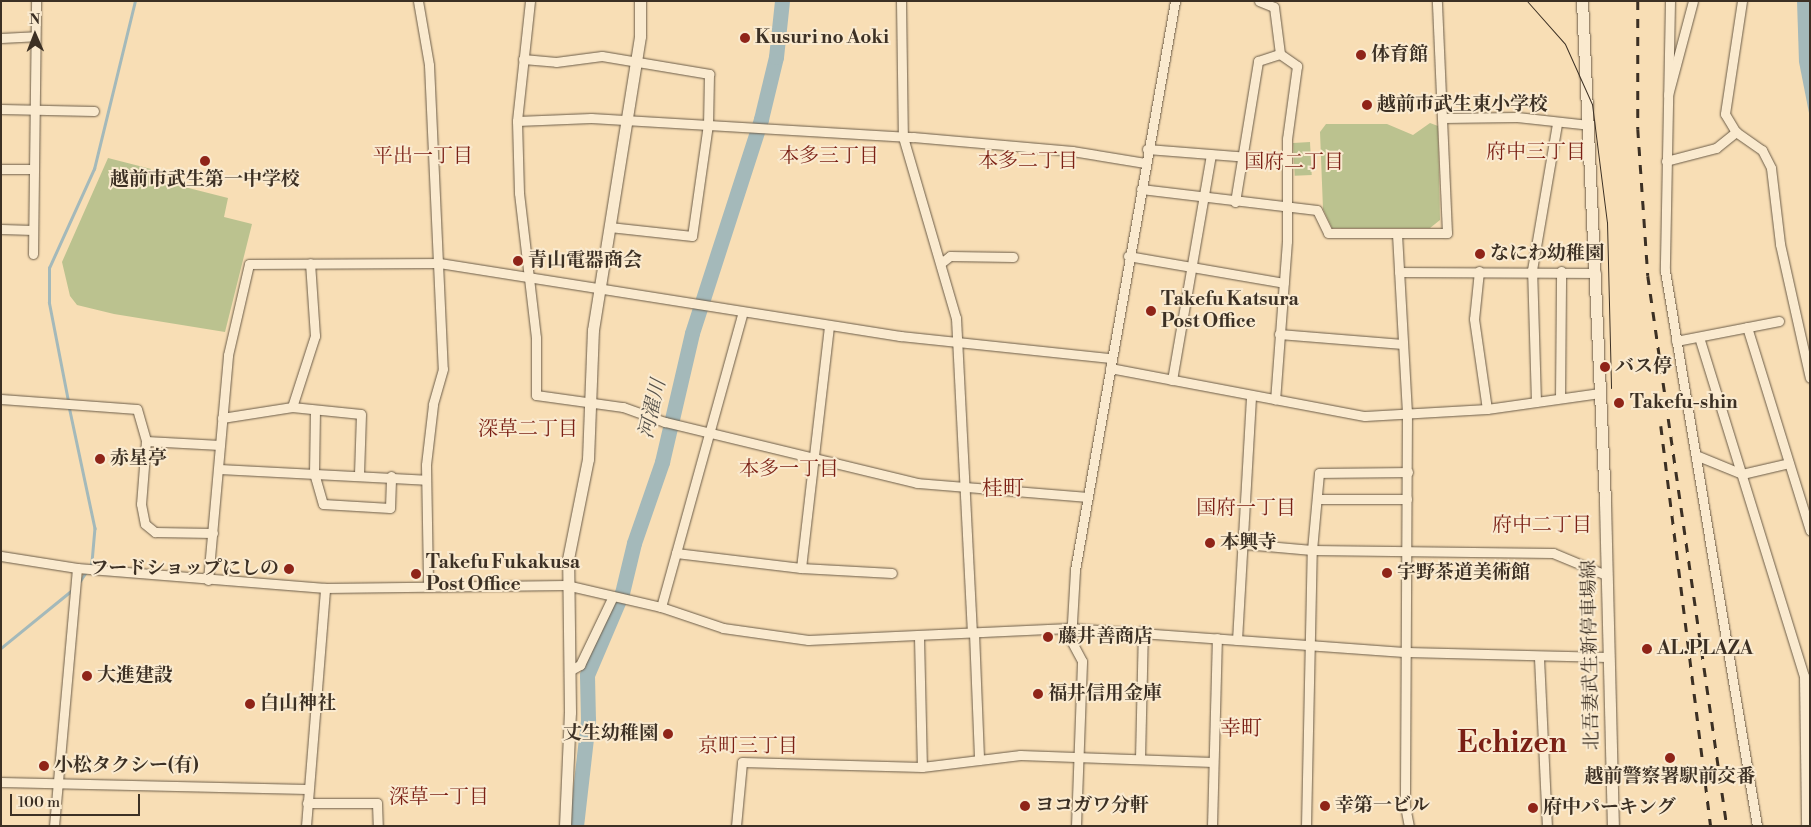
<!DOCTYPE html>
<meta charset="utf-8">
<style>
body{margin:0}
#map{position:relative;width:1811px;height:827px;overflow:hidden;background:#f8deb5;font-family:"Libre Bodoni","Noto Serif JP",serif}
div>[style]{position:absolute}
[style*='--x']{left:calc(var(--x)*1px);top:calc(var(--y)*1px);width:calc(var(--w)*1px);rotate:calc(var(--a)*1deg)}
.green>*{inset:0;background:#bbc28f;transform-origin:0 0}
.water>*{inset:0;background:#a4b9ba}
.stream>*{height:2.5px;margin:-1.25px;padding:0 1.25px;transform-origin:1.25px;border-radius:1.25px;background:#a4b9ba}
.river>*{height:15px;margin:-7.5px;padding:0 7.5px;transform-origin:7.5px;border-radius:7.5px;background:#a4b9ba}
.roads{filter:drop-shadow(0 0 1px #6b5c48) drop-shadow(0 0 1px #6b5c48)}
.street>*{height:9px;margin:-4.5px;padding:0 4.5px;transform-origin:4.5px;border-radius:4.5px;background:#faeacf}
.secondary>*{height:11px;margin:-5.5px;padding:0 5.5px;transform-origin:5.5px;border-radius:5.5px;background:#faeacf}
.tram>*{height:1px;margin:-0.5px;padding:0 0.5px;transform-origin:0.5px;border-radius:0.5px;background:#3c3024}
.rail>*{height:2.5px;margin-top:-1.25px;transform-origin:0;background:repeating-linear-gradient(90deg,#3c3024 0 9px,transparent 0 18px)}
.dots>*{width:14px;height:14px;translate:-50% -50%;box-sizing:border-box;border:2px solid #faeacf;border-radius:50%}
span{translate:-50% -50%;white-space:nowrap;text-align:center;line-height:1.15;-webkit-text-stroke:4px #faeacf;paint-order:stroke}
.poi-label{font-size:19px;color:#3c3024;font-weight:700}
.left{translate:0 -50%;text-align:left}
.right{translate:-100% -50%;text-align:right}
.street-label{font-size:19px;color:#3c3024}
.neighbourhood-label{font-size:20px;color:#7a1f14}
.water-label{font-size:20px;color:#56524a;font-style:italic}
.quarter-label{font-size:21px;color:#7a1f14}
.town-label{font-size:29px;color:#7a1f14;font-weight:700}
.frame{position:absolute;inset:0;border:2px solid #3c3024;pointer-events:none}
.north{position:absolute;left:10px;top:10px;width:50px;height:50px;-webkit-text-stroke:4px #faeacf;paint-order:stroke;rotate:359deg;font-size:14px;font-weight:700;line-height:20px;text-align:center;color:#3c3024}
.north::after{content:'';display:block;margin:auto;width:18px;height:22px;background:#3c3024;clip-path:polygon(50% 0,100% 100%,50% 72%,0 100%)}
.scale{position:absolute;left:10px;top:794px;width:130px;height:22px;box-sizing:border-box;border:2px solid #3c3024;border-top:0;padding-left:6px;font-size:15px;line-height:18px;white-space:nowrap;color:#3c3024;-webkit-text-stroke:4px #faeacf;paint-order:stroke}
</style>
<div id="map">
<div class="green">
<div style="clip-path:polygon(1430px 123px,1438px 126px,1440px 220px,1430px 228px,1332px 228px,1323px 209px,1320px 132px,1326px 124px,1387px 124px,1413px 135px)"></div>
<div style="left:1310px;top:142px;width:33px;height:17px;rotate:87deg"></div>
<div style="clip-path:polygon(108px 158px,151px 169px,149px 178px,228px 198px,224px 217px,252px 224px,225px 332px,114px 314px,77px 305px,70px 296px,62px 262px)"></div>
</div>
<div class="water">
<div style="clip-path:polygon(1797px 1px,1810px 1px,1810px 118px,1799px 62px)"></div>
</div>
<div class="stream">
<div style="--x:68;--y:401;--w:100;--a:-101"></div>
<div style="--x:49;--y:303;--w:35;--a:-90"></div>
<div style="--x:49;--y:268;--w:109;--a:-65.6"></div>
<div style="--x:94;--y:169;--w:173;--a:-76.3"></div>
<div style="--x:69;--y:406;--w:125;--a:78"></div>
<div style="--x:95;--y:528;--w:36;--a:95"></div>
<div style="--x:92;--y:564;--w:25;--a:124"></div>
<div style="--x:1;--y:648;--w:92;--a:-39.2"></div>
</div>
<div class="river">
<div style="--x:576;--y:826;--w:107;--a:-83.5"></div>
<div style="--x:588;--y:720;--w:45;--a:-91.3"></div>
<div style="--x:587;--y:675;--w:89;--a:-66.9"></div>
<div style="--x:622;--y:593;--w:51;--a:-76.5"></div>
<div style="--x:634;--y:543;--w:86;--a:-70.9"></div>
<div style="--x:662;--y:462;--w:132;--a:-76.9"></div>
<div style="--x:692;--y:333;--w:225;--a:-72.1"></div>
<div style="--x:761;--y:119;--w:64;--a:-76.4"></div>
<div style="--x:776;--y:57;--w:56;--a:-83.9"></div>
</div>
<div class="roads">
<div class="street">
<div style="--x:418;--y:1;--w:65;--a:80.2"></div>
<div style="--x:429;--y:65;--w:304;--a:87.4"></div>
<div style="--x:443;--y:369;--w:37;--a:106"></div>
<div style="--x:433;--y:405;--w:60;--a:96.7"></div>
<div style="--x:426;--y:465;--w:120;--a:89"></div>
<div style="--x:530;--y:1;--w:121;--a:96.2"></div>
<div style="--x:517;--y:121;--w:72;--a:88.4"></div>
<div style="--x:519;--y:193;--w:146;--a:83.3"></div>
<div style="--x:536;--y:338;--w:57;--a:90"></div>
<div style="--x:536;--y:395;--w:88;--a:7.9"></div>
<div style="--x:623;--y:407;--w:45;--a:19.7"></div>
<div style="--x:665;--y:422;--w:259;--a:13.6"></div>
<div style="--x:917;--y:483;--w:170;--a:4.7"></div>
<div style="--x:901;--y:1;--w:136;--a:89.2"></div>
<div style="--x:903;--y:137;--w:189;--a:73.7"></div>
<div style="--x:956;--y:318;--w:315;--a:87.1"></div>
<div style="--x:1259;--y:1;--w:16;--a:22"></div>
<div style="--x:1274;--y:7;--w:47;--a:82.7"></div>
<div style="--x:1280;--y:54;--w:21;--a:35"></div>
<div style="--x:1297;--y:66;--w:74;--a:97.8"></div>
<div style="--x:1287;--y:139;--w:102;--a:90"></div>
<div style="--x:1287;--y:241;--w:159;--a:94.3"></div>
<div style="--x:1670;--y:1;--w:270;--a:91.1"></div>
<div style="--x:1665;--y:271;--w:563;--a:80.59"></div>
<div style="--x:1742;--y:1;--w:114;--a:98.6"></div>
<div style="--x:1725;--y:114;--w:21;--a:59"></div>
<div style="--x:1736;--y:132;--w:32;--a:35"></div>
<div style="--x:1762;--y:150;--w:20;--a:63"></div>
<div style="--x:1771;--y:168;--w:77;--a:83.2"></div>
<div style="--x:1780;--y:244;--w:137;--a:77.4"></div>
<div style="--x:1;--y:38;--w:34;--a:-3"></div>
<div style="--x:523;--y:59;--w:33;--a:5"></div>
<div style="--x:556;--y:62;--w:46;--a:-7.4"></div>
<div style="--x:602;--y:56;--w:109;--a:9.5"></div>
<div style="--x:709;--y:74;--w:50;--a:91.1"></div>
<div style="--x:708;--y:124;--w:113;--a:98.1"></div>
<div style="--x:692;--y:236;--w:83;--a:-173.8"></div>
<div style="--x:1668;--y:95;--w:97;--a:-75.1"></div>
<div style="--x:1;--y:109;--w:93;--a:1.2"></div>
<div style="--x:1443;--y:118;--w:74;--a:-0.8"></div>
<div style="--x:1517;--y:117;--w:72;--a:6.3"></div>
<div style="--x:517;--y:121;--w:74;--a:-2.3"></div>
<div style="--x:591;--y:118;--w:323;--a:3.4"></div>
<div style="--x:913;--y:137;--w:160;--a:5"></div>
<div style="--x:1072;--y:151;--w:74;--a:9.3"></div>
<div style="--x:1147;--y:149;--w:140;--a:4.5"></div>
<div style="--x:1666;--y:161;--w:52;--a:-14.6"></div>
<div style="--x:1716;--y:148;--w:26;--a:-39"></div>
<div style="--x:1;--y:169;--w:33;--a:0"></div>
<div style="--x:1141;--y:189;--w:177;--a:6.8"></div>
<div style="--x:1317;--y:210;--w:25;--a:64"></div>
<div style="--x:1328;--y:233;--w:119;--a:0"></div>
<div style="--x:1447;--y:233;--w:232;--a:-92.5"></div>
<div style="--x:1235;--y:202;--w:143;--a:-80.7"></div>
<div style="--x:1258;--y:61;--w:23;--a:-18"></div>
<div style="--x:1;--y:229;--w:32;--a:2"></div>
<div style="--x:1397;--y:234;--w:177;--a:86.8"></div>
<div style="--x:1407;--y:411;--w:395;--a:90.3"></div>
<div style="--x:1405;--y:806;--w:20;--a:79"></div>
<div style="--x:33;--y:254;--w:253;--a:-89.3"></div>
<div style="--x:1128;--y:256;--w:158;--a:9.8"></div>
<div style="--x:941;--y:263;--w:11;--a:-38"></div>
<div style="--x:950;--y:256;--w:63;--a:0.9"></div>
<div style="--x:1479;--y:271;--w:48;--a:95.9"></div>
<div style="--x:1474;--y:319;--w:91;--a:81.8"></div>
<div style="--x:1399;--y:272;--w:197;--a:0.3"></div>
<div style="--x:1747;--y:327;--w:213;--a:72.8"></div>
<div style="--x:1279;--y:334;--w:124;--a:4.6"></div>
<div style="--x:1699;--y:337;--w:355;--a:72.8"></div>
<div style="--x:1804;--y:676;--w:150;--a:89.2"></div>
<div style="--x:1676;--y:341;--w:105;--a:-11"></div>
<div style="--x:1110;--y:368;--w:259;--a:10.7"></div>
<div style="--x:1365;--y:416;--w:122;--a:-3.3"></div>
<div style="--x:1487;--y:409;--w:114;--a:-8.1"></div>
<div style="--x:1172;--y:380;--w:229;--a:-80.2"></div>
<div style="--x:1560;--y:398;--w:127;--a:-89.5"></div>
<div style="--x:1;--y:399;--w:136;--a:4.2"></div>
<div style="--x:137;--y:409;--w:33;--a:74"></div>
<div style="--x:146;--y:441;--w:74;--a:3.1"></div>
<div style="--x:1536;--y:402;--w:132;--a:-91.7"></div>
<div style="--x:1532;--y:270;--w:149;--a:-80.3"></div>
<div style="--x:292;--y:407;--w:75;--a:-72.1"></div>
<div style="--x:315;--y:336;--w:73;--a:-93.9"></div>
<div style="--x:315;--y:410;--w:63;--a:90.9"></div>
<div style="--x:314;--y:473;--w:32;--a:74"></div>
<div style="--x:323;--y:504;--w:67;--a:3.4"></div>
<div style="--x:390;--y:508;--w:32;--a:-88"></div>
<div style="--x:222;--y:418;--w:71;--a:-8.9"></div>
<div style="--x:292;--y:407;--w:69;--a:5.8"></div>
<div style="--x:361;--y:414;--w:59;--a:91.9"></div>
<div style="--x:146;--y:441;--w:63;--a:94.5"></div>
<div style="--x:141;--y:504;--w:20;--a:79"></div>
<div style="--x:145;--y:524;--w:13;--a:39"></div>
<div style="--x:155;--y:532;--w:58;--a:1"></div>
<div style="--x:1698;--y:456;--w:48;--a:22.2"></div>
<div style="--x:1742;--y:474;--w:48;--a:-13.2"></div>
<div style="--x:219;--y:469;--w:207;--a:3"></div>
<div style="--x:1317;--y:499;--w:90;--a:0"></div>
<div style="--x:1244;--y:544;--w:68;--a:5"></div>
<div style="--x:1312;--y:550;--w:241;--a:0.7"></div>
<div style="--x:1553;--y:553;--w:57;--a:22.5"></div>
<div style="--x:676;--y:553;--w:126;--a:6.8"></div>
<div style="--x:801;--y:568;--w:91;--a:3.1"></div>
<div style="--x:1;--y:556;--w:77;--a:9"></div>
<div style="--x:77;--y:568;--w:249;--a:4.6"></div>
<div style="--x:325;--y:588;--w:241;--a:-0.7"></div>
<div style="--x:566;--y:585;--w:98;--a:13"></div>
<div style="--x:661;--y:607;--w:65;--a:18.7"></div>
<div style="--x:723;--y:628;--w:86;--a:8"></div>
<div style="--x:808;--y:640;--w:262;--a:-2.6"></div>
<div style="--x:1070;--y:628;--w:338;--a:4.1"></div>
<div style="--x:1407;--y:652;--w:200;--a:1.4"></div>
<div style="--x:801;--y:568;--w:244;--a:-83.4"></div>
<div style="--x:208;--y:580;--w:226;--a:-84.9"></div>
<div style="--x:228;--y:355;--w:93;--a:-77"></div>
<div style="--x:249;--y:264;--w:190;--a:-0.3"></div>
<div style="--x:439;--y:263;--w:467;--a:9"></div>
<div style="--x:900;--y:336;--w:212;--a:6"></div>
<div style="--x:661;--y:607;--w:306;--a:-74.5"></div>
<div style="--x:974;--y:633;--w:127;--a:87.7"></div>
<div style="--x:919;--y:637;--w:130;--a:88.7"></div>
<div style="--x:1237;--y:640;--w:244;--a:-86.7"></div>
<div style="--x:1539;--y:658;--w:168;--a:87.3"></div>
<div style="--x:569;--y:671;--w:13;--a:-29"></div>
<div style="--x:580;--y:665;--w:76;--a:-64.4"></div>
<div style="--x:1140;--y:759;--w:129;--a:-88.7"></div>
<div style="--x:1;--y:782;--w:306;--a:1.3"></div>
<div style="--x:307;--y:803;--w:70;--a:0"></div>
<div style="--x:377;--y:803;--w:23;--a:88"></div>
<div style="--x:54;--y:826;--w:259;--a:-84.9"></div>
<div style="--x:306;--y:826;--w:239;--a:-85.4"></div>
<div style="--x:736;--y:826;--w:64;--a:-84.6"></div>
<div style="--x:742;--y:762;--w:180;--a:1.6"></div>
<div style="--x:922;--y:767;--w:99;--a:-7"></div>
<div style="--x:1020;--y:755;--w:193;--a:2.1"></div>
<div style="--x:1076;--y:826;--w:165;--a:-87.9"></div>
<div style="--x:1082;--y:661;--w:24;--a:-118"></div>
<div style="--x:1071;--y:640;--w:70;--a:-86.7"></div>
<div style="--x:1075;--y:570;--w:578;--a:-80.03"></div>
<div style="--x:1212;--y:826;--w:188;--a:-88.5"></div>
<div style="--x:1306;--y:826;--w:276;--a:-88.8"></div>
<div style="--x:1312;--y:550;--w:77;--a:-84.8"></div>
<div style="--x:1319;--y:473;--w:89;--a:-0.6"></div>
</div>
<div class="secondary">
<div style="--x:1582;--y:1;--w:502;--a:87.37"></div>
<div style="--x:1605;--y:502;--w:324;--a:88.6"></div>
<div style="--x:565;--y:826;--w:114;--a:-87.5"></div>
<div style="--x:570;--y:712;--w:153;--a:-90.7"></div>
<div style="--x:568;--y:559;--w:102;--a:-78.7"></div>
<div style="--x:588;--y:459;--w:129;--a:-87.8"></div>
<div style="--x:593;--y:330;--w:298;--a:-80.9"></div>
<div style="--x:640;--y:36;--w:35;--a:-90"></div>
</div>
</div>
<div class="tram">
<div style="--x:1527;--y:1;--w:57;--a:48.5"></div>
<div style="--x:1565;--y:44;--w:66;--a:65.8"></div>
<div style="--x:1592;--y:104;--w:119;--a:82.8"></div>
<div style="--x:1607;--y:222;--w:166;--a:88.6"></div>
</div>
<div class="rail">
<div style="--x:1638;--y:1;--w:128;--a:90"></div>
<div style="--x:1638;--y:129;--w:147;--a:86.1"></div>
<div style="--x:1648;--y:276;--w:556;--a:81.83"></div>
<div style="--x:1661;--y:426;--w:403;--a:82.9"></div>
</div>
<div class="dots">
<div style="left:745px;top:38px;background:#8f2418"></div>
<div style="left:1361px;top:55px;background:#8f2418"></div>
<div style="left:1367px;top:105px;background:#8f2418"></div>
<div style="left:205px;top:161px;background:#8f2418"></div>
<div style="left:1480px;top:254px;background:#8f2418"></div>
<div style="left:518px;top:261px;background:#8f2418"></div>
<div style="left:1151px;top:311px;background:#8f2418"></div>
<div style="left:1605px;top:367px;background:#8f2418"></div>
<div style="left:1619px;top:403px;background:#8f2418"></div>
<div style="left:100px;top:459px;background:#8f2418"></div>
<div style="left:1210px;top:543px;background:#8f2418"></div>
<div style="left:289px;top:569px;background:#8f2418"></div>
<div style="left:1387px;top:573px;background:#8f2418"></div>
<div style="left:416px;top:574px;background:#8f2418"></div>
<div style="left:1048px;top:637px;background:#8f2418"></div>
<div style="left:1647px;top:649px;background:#8f2418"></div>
<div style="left:87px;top:676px;background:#8f2418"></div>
<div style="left:1038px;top:694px;background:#8f2418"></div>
<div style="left:250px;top:704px;background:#8f2418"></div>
<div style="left:668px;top:734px;background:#8f2418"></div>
<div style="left:1670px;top:758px;background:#8f2418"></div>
<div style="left:44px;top:766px;background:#8f2418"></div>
<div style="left:1025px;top:806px;background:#8f2418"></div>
<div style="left:1325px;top:806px;background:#8f2418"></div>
<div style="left:1533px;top:808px;background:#8f2418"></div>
</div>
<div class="poi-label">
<span class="left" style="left:755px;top:38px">Kusuri no Aoki</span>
<span class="left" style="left:1371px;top:55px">体育館</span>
<span class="left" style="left:1377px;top:105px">越前市武生東小学校</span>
<span style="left:205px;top:180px">越前市武生第一中学校</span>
<span class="left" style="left:1490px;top:254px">なにわ幼稚園</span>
<span class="left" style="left:528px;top:261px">青山電器商会</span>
<span class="left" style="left:1161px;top:311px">Takefu Katsura<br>Post Office</span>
<span class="left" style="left:1615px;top:367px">バス停</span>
<span class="left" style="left:1630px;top:403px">Takefu-shin</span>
<span class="left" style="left:110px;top:459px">赤星亭</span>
<span class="left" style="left:1220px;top:543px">本興寺</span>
<span class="left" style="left:426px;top:574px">Takefu Fukakusa<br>Post Office</span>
<span class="right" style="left:279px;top:569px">フードショップにしの</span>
<span class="left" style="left:1397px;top:573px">宇野茶道美術館</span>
<span class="left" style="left:1058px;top:637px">藤井善商店</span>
<span class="left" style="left:1657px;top:649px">AL.PLAZA</span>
<span class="left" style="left:97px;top:676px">大進建設</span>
<span class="left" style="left:1048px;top:694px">福井信用金庫</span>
<span class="left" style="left:260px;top:704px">白山神社</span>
<span class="right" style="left:658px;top:734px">丈生幼稚園</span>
<span class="left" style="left:54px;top:766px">小松タクシー(有)</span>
<span style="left:1670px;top:777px">越前警察署駅前交番</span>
<span class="left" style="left:1035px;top:806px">ヨコガワ分軒</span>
<span class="left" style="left:1335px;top:806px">幸第一ビル</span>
<span class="left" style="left:1543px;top:808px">府中パーキング</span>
</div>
<div class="street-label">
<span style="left:1591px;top:655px;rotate:-91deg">北吾妻武生新停車場線</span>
</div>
<div class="neighbourhood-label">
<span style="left:1536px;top:152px">府中三丁目</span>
<span style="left:423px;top:156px">平出一丁目</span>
<span style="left:829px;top:156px">本多三丁目</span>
<span style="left:1028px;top:161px">本多二丁目</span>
<span style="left:1294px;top:162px">国府二丁目</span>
<span style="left:528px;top:429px">深草二丁目</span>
<span style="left:789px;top:469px">本多一丁目</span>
<span style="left:1246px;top:508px">国府一丁目</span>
<span style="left:1542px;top:525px">府中二丁目</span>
<span style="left:748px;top:746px">京町三丁目</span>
<span style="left:439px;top:797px">深草一丁目</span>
</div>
<div class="water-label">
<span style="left:653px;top:409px;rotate:-77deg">河濯川</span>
</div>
<div class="quarter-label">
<span style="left:1003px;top:489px">桂町</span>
<span style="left:1241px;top:729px">幸町</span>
</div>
<div class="town-label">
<span style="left:1512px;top:744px">Echizen</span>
</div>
<div class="frame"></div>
<div class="north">N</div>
<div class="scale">100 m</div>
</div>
